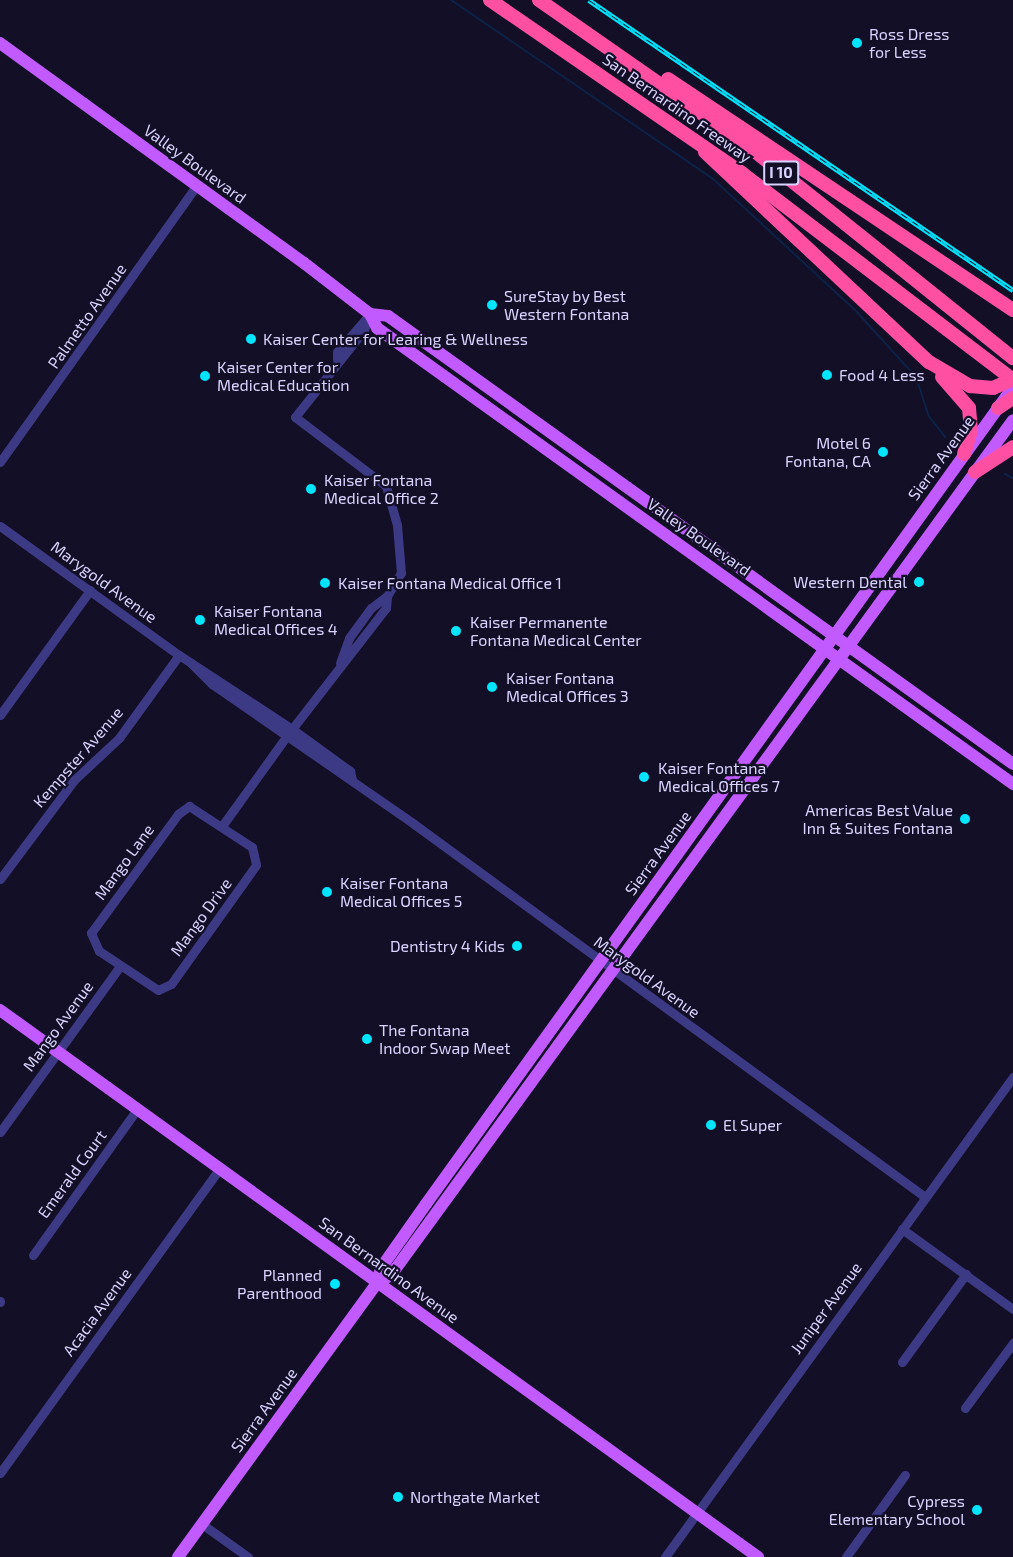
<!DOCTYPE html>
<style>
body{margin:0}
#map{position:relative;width:1013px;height:1557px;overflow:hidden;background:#130f26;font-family:"Exo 2",sans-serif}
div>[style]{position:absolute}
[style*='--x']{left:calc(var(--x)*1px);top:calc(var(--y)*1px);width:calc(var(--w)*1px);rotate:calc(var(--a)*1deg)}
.stream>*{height:2px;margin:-1px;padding:0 1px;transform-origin:1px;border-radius:1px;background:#0c2248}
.minor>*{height:9px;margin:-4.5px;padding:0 4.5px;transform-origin:4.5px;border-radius:4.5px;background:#3d3a85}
.major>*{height:12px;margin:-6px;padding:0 6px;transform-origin:6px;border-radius:6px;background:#c25bff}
.highway>*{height:14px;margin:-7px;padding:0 7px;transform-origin:7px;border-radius:7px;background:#ff4fa3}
.rail>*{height:4.5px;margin-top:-2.25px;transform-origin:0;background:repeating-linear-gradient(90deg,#130f26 0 7px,#00e5ff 0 14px);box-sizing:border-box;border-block:2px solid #00e5ff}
.highway-bridge>*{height:14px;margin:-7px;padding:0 7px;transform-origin:7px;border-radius:7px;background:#ff4fa3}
.dots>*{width:16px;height:16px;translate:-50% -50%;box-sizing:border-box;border:3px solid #130f26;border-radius:50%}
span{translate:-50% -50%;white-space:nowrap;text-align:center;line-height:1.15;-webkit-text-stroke:4.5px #130f26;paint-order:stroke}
.shield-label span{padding:2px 4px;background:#130f26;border:2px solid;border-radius:4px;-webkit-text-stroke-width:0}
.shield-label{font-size:15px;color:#d9d4ff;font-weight:700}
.poi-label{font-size:16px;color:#d9d4ff}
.left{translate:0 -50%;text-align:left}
.right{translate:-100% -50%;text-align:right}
.street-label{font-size:16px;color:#d9d4ff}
</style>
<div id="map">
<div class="stream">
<div style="--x:451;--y:0;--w:316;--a:34.3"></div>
<div style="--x:712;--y:178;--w:196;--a:42.7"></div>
<div style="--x:856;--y:311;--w:89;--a:47.7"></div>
<div style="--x:916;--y:377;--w:40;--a:72"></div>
<div style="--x:928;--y:415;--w:28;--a:52"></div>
<div style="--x:1005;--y:474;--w:9;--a:27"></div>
</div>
<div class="minor">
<div style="--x:337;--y:359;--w:7;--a:-90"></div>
<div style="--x:337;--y:352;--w:50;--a:-49"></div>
<div style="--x:0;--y:462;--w:340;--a:-54.6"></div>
<div style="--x:0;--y:526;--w:221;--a:35.8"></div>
<div style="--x:179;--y:655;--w:135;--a:33.2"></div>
<div style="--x:292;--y:729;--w:72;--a:35.9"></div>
<div style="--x:350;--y:771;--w:9;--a:77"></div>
<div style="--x:191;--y:663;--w:30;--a:45"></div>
<div style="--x:212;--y:684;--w:246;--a:34.7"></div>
<div style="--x:414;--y:824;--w:633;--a:36.13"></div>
<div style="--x:340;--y:663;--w:27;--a:-70"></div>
<div style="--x:349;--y:638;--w:37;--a:-54"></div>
<div style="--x:371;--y:608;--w:20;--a:-37"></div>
<div style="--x:0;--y:715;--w:154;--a:-54.2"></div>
<div style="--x:292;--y:729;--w:153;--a:-52.2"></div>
<div style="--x:386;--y:608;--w:12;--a:-85"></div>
<div style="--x:387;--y:596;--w:27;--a:-59"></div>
<div style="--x:401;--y:573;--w:48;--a:-94.8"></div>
<div style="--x:397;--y:525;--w:41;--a:-105.8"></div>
<div style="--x:386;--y:486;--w:114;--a:-142.8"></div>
<div style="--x:295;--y:417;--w:111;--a:-51.6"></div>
<div style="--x:364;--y:330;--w:17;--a:-69"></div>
<div style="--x:189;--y:806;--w:75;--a:33.1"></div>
<div style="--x:252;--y:847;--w:18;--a:77"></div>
<div style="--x:256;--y:865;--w:146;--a:125.5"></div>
<div style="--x:171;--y:984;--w:14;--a:155"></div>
<div style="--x:158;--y:990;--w:71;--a:-146.5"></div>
<div style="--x:99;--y:951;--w:20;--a:-114"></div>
<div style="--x:91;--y:933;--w:147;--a:-53.8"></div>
<div style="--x:178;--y:814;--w:14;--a:-36"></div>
<div style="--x:222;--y:826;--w:110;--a:-54.3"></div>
<div style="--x:0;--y:879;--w:124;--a:-53.2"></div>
<div style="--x:74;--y:780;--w:62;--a:-43"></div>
<div style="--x:119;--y:738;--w:102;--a:-54.1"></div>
<div style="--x:0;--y:1132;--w:205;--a:-54.1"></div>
<div style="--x:902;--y:1229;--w:137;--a:35.8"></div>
<div style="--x:33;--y:1255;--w:179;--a:-54.5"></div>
<div style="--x:0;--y:1301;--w:1;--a:90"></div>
<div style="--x:902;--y:1362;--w:109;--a:-54"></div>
<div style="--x:965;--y:1408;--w:81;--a:-53.6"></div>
<div style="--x:0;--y:1473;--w:375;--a:-54.2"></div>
<div style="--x:202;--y:1524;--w:57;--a:35.7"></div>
<div style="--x:665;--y:1557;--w:593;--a:-54.06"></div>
<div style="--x:846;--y:1557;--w:101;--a:-54.3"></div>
</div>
<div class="major">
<div style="--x:0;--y:43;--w:375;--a:35.9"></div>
<div style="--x:304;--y:263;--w:83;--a:37.7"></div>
<div style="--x:370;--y:314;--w:16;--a:63"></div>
<div style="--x:377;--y:328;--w:783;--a:35.64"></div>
<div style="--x:370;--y:314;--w:18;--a:6"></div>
<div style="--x:388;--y:316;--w:769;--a:35.63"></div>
<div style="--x:0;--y:1010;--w:935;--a:35.82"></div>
<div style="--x:377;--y:1283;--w:16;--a:-30"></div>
<div style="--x:391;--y:1275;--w:1057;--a:-53.96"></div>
<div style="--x:178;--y:1557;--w:339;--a:-54"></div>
<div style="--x:377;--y:1283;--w:16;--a:-75"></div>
<div style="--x:381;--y:1268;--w:78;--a:-54.9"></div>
<div style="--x:426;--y:1204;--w:1006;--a:-54.3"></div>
</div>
<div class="highway">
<div style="--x:490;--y:0;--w:307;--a:34.5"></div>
<div style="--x:743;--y:174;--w:340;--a:37.3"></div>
<div style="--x:539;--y:0;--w:254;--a:34.9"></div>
<div style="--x:747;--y:145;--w:341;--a:38.7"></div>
<div style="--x:668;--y:79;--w:415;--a:33.8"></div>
<div style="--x:705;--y:152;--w:307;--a:43.2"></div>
<div style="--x:929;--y:362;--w:48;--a:30.3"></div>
<div style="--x:942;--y:377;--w:41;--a:48.9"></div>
<div style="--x:969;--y:408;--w:23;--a:85"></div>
<div style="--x:971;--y:431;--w:24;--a:107"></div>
<div style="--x:998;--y:408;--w:18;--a:-34"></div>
<div style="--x:975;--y:472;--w:45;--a:-33.3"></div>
</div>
<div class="rail">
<div style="--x:589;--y:0;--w:514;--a:34.37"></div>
</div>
<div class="highway-bridge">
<div style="--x:970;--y:386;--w:23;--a:5"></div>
<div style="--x:993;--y:388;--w:22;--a:-24"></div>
</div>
<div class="dots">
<div style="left:857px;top:43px;background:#00e5ff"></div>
<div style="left:492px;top:305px;background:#00e5ff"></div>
<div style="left:251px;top:339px;background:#00e5ff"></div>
<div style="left:827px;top:375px;background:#00e5ff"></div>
<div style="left:205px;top:376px;background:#00e5ff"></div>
<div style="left:883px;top:452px;background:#00e5ff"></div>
<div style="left:311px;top:489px;background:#00e5ff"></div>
<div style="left:919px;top:582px;background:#00e5ff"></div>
<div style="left:325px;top:583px;background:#00e5ff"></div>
<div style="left:200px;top:620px;background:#00e5ff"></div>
<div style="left:456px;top:631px;background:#00e5ff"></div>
<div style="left:492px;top:687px;background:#00e5ff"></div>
<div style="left:644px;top:777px;background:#00e5ff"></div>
<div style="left:965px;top:819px;background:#00e5ff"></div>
<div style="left:327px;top:892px;background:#00e5ff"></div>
<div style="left:517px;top:946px;background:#00e5ff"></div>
<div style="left:367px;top:1039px;background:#00e5ff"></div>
<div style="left:711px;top:1125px;background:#00e5ff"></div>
<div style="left:335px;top:1284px;background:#00e5ff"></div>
<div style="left:398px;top:1497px;background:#00e5ff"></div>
<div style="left:977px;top:1510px;background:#00e5ff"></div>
</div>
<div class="shield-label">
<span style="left:781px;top:173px">I 10</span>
</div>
<div class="poi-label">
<span class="left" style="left:869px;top:43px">Ross Dress<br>for Less</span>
<span class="left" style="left:504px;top:305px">SureStay by Best<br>Western Fontana</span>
<span class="left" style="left:263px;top:339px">Kaiser Center for Learing &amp; Wellness</span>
<span class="left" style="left:217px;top:376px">Kaiser Center for<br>Medical Education</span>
<span class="left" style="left:839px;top:375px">Food 4 Less</span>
<span class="right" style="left:871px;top:452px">Motel 6<br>Fontana, CA</span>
<span class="left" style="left:324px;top:489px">Kaiser Fontana<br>Medical Office 2</span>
<span class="right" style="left:907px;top:582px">Western Dental</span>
<span class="left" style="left:338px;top:583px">Kaiser Fontana Medical Office 1</span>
<span class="left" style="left:214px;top:620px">Kaiser Fontana<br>Medical Offices 4</span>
<span class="left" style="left:470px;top:631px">Kaiser Permanente<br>Fontana Medical Center</span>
<span class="left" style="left:506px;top:687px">Kaiser Fontana<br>Medical Offices 3</span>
<span class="left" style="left:658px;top:777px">Kaiser Fontana<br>Medical Offices 7</span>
<span class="right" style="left:953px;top:819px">Americas Best Value<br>Inn &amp; Suites Fontana</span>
<span class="left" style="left:340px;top:892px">Kaiser Fontana<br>Medical Offices 5</span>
<span class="right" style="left:505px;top:946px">Dentistry 4 Kids</span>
<span class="left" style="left:379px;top:1039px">The Fontana<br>Indoor Swap Meet</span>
<span class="left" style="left:723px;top:1125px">El Super</span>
<span class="right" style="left:322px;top:1284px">Planned<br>Parenthood</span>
<span class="left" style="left:410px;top:1497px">Northgate Market</span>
<span class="right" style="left:965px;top:1510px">Cypress<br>Elementary School</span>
</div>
<div class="street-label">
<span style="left:677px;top:108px;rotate:35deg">San Bernardino Freeway</span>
<span style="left:195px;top:164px;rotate:36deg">Valley Boulevard</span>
<span style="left:87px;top:316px;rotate:-55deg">Palmetto Avenue</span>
<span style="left:941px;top:458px;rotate:-54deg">Sierra Avenue</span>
<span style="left:699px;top:537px;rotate:35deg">Valley Boulevard</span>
<span style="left:104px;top:582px;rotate:36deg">Marygold Avenue</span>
<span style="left:78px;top:757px;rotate:-49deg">Kempster Avenue</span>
<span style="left:658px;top:853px;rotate:-54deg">Sierra Avenue</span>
<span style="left:124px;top:862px;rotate:-54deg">Mango Lane</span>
<span style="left:201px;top:917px;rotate:-54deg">Mango Drive</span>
<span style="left:647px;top:977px;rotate:36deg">Marygold Avenue</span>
<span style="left:58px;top:1026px;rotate:-54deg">Mango Avenue</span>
<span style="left:72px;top:1174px;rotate:-54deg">Emerald Court</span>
<span style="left:389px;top:1270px;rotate:36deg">San Bernardino Avenue</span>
<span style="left:826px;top:1308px;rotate:-54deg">Juniper Avenue</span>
<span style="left:97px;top:1312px;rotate:-54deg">Acacia Avenue</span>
<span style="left:264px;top:1410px;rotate:-54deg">Sierra Avenue</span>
</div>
</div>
